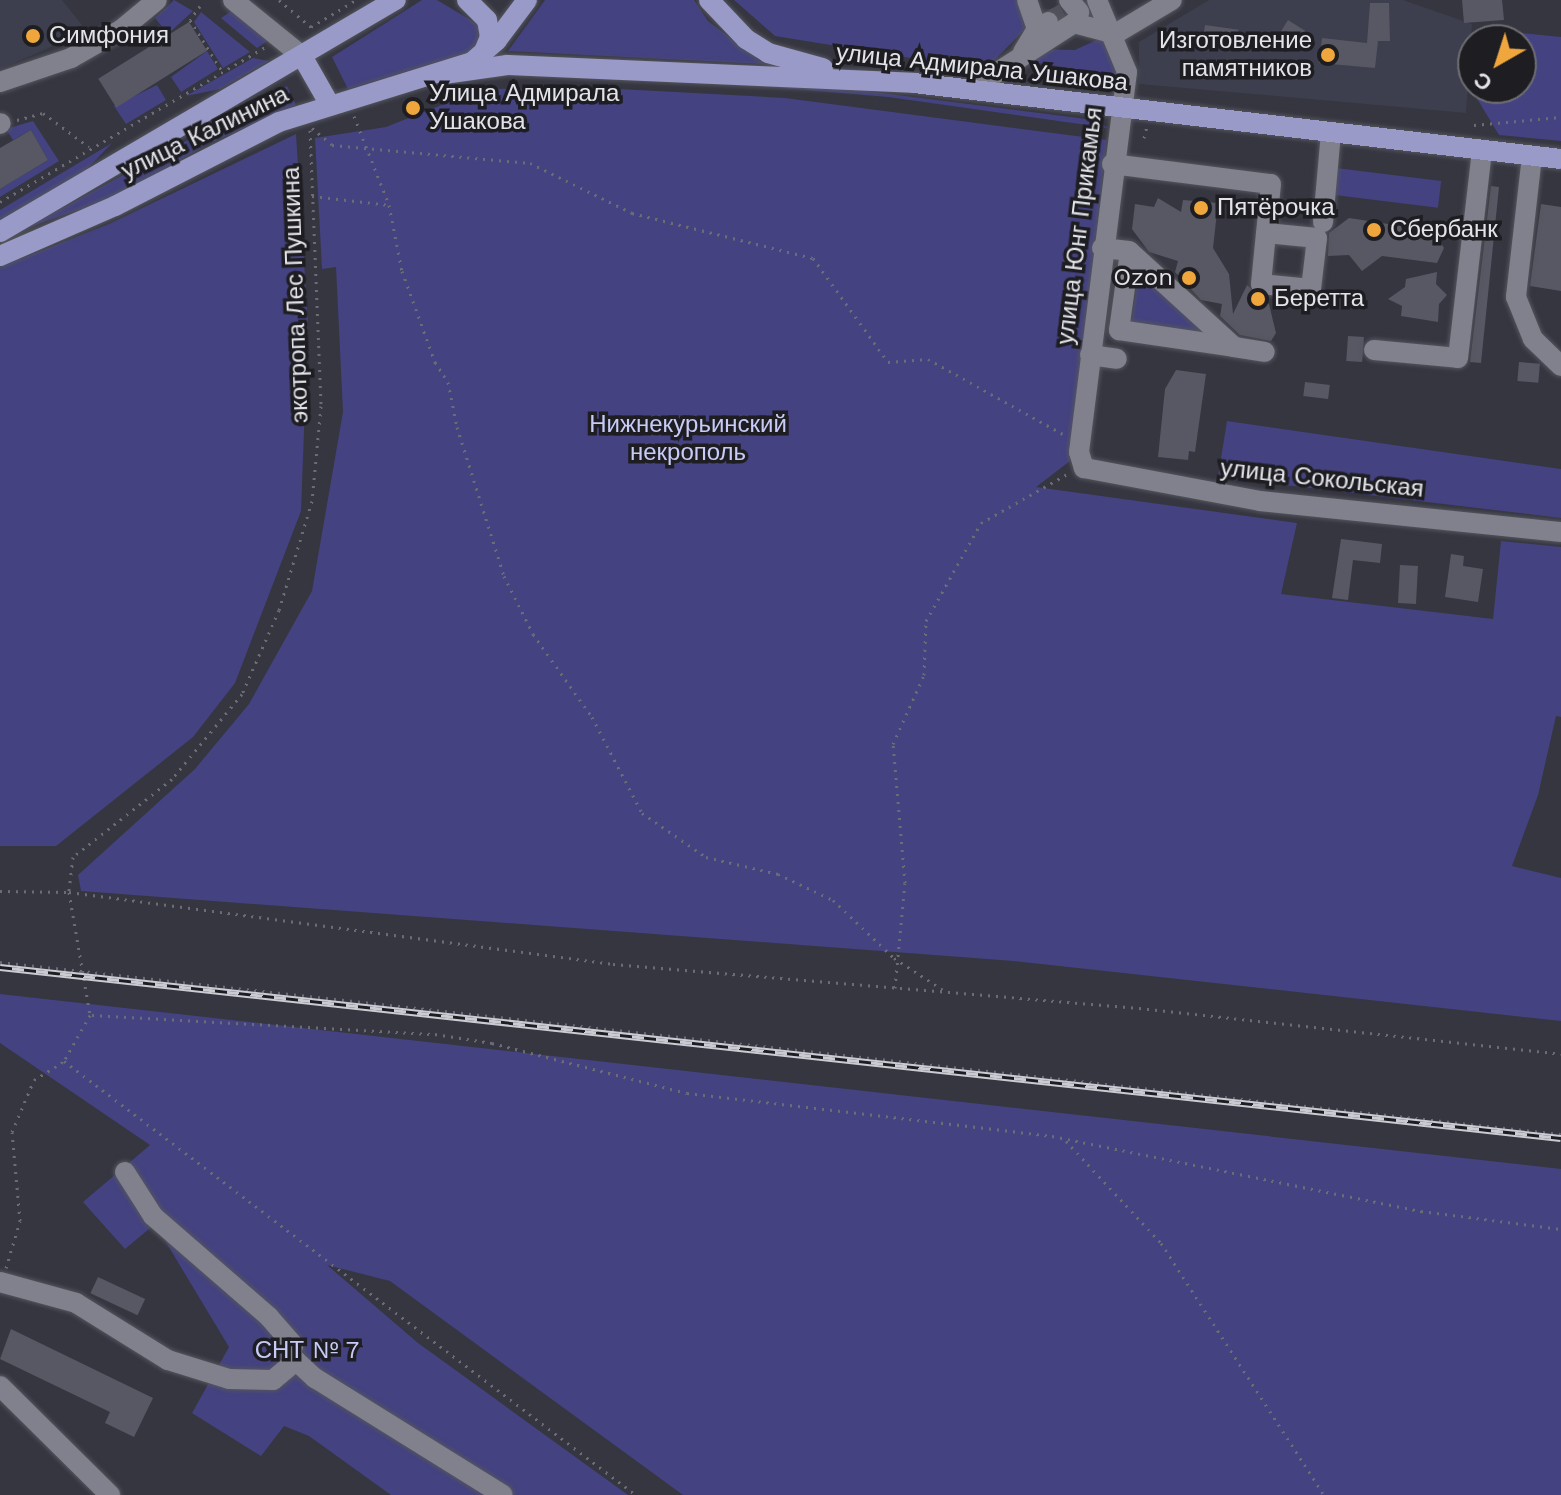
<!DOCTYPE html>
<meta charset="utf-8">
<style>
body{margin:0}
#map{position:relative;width:1561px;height:1495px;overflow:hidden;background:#353640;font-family:"Work Sans",sans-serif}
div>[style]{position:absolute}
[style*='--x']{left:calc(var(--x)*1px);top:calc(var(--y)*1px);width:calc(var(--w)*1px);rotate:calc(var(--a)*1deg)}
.built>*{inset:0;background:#3d3e4e}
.green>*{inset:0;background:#444281;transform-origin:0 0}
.building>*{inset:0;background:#575863;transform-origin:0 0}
.minor-tunnel>*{height:20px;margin-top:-10px;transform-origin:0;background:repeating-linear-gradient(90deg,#4f505a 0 20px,transparent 0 30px)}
.path>*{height:3px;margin-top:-1.5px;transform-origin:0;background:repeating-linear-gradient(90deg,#6b6c75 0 2px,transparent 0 8px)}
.roads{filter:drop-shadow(0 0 2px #54555d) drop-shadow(0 0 2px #54555d)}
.minor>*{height:20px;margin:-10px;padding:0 10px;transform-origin:10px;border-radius:10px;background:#80818c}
.major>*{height:20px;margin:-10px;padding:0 10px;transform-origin:10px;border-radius:10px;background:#999ac7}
.rail>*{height:7px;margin-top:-3.5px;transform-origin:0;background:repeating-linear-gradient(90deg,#1e1e22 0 12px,#cbccd3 0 24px);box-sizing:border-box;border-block:2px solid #cbccd3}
.dots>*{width:22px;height:22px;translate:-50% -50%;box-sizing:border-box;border:4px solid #1e1e22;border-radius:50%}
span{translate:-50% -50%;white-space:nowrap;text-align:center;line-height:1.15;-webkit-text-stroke:7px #1e1e22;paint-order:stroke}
.poi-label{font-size:24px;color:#e3e4ea}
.left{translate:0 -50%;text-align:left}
.right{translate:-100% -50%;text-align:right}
.street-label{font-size:24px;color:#e3e4ea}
.park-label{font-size:24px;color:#c8cbf6}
.north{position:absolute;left:1457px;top:24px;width:80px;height:80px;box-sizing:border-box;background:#1e1e22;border:2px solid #6d6d72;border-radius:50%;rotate:219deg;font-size:22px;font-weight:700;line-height:32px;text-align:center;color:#e3e4ea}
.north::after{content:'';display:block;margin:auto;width:28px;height:36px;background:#efa73d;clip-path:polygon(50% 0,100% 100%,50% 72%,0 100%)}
</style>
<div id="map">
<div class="built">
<div style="clip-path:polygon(0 0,62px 0,82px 25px,49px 48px,0 69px)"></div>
<div style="clip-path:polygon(1209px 0,1403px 0,1472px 24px,1466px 113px,1139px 84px,1139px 42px)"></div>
</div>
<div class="green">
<div style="clip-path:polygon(174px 0,193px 11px,168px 34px,155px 18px)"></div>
<div style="clip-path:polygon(422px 0,437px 0,484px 28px,473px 51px,348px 89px,332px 57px)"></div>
<div style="clip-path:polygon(545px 0,694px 0,708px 21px,764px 64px,508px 51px)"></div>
<div style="clip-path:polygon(734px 0,1024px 0,1025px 29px,985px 70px,775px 36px)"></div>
<div style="clip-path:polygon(233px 10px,269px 40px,257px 48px,221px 18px)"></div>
<div style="clip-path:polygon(201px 12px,250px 52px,223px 68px,194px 22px)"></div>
<div style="clip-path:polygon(1481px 29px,1561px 37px,1561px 141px,1499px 135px,1470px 87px,1473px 73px,1473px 88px,1521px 88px,1521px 40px,1479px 40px)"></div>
<div style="clip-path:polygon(1103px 37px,1119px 76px,1031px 62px,1039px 49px,1075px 50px)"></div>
<div style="clip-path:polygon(207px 51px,218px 69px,181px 92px,171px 77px)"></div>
<div style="clip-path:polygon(253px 58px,269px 61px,220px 89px,186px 96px)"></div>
<div style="clip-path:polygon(701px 81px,810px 84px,1094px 120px,1108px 128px,888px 97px)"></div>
<div style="clip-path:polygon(157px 85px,166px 100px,126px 124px,114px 106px)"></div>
<div style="clip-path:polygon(287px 86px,296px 105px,208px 144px,116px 197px,24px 229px)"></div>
<div style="clip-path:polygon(600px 88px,785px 98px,1107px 140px,1070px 461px,1036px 487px,1297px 523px,1281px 594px,1493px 619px,1501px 541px,1561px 547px,1561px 717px,1556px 716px,1538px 795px,1512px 866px,1561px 878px,1561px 1021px,1014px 961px,81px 891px,78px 875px,195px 769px,249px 704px,312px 591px,343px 412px,336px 267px,322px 269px,315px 138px,386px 127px,482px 89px)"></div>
<div style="clip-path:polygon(33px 121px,59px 161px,0 197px,0 189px,48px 160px,31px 130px,13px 140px,6px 129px)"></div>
<div style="clip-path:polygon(296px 134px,308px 324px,301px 511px,235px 683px,193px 737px,56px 846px,0 846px,0 267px,109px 224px)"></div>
<div style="clip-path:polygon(112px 143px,87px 169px,0 220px,0 210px)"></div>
<div style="left:1336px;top:168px;width:106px;height:27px;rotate:7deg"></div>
<div style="clip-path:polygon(1139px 270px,1212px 336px,1131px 324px)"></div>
<div style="clip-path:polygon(1227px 421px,1561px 469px,1561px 518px,1218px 477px)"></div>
<div style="clip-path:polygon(0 994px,1561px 1169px,1561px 1495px,683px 1495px,390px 1281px,327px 1265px,418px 1343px,628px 1495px,391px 1495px,309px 1436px,284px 1426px,261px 1456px,192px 1413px,229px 1347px,155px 1224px,125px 1249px,83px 1202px,150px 1145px,0 1043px)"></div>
</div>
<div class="building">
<div style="clip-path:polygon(1462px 0,1502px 0,1504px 20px,1464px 23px)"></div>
<div style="clip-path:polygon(1370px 3px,1389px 3px,1390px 41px,1378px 41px,1375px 68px,1319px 63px,1322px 38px,1367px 43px)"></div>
<div style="left:1288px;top:20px;width:22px;height:13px;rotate:32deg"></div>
<div style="left:189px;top:22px;width:34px;height:107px;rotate:58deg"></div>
<div style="left:1205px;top:25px;width:34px;height:21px;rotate:8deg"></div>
<div style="clip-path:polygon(31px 130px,48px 160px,0 189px,0 148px)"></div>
<div style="clip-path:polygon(1491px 186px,1499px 187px,1481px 363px,1470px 362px)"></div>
<div style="clip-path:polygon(1158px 198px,1181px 212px,1183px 200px,1218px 203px,1213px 248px,1229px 274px,1233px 314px,1247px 285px,1269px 304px,1276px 333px,1271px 341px,1240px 335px,1220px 316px,1222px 304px,1201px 300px,1175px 272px,1178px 261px,1149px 252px,1132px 229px,1135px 204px,1154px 207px)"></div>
<div style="clip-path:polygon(1541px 204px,1561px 207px,1561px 291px,1530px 286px)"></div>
<div style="clip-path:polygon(1349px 218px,1434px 231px,1444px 248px,1437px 263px,1382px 256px,1362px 271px,1349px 255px,1328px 256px,1329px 233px)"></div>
<div style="clip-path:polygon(1437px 272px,1436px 284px,1447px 295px,1439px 304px,1438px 322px,1401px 316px,1402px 306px,1388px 299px,1405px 287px,1406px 279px)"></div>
<div style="left:1348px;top:336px;width:16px;height:25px;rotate:4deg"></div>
<div style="left:1519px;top:362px;width:21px;height:19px;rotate:5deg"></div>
<div style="clip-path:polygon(1176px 370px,1206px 374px,1195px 452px,1189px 451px,1188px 460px,1158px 457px,1165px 389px)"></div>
<div style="left:1305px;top:382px;width:25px;height:14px;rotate:7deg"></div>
<div style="clip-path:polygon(1341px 539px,1382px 544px,1380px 563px,1353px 560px,1348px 600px,1332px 598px)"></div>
<div style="clip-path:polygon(1451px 554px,1464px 556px,1463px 566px,1483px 569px,1478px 602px,1445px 597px)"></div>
<div style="left:1400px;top:565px;width:18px;height:38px;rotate:3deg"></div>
<div style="left:98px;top:1277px;width:52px;height:18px;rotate:25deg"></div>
<div style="clip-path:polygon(11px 1329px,153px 1398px,134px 1437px,105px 1423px,110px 1412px,0 1359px)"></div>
</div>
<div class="minor-tunnel">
<div style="--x:1048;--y:22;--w:18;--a:-29"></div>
</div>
<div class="path">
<div style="--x:279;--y:0;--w:42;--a:40.2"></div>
<div style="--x:311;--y:27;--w:52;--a:-31"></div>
<div style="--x:200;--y:6;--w:17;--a:126"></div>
<div style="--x:190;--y:20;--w:60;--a:57.9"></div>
<div style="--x:354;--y:116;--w:96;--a:68.5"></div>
<div style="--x:17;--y:120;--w:27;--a:-15"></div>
<div style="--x:43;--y:113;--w:57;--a:36.5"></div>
<div style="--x:1474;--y:125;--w:87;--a:-5.3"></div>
<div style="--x:312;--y:128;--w:26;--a:40"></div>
<div style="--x:332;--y:145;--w:199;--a:5.2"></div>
<div style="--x:530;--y:163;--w:114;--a:26.1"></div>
<div style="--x:632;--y:213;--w:187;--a:14"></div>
<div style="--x:813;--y:258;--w:128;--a:54.2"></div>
<div style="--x:888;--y:362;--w:40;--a:-4.3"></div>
<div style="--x:928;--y:359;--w:154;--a:29.1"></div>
<div style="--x:310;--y:130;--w:276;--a:87.7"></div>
<div style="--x:321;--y:406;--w:95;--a:95.4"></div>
<div style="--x:312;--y:501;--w:114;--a:106.8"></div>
<div style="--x:279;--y:610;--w:92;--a:113.8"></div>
<div style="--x:242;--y:694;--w:110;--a:129.5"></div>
<div style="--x:172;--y:779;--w:126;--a:141.8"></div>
<div style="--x:73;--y:857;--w:35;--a:97"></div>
<div style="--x:69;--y:892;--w:125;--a:80.3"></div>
<div style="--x:90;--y:1015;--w:53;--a:119.5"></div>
<div style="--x:64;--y:1061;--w:718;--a:37.19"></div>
<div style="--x:1144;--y:138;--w:12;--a:-76"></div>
<div style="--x:312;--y:196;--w:78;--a:6.7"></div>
<div style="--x:389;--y:205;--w:67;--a:78.9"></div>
<div style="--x:402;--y:271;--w:97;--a:70.1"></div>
<div style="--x:435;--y:362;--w:24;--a:57"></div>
<div style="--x:448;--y:382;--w:46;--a:78.7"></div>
<div style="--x:457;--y:427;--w:156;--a:72.5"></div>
<div style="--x:504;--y:576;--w:65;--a:63.4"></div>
<div style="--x:533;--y:634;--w:102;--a:54.6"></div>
<div style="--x:592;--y:717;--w:108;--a:62.5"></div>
<div style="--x:642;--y:813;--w:78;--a:34.5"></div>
<div style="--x:706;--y:857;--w:74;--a:13.3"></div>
<div style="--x:778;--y:874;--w:61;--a:25.3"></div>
<div style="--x:833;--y:900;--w:84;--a:43.6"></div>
<div style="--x:894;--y:958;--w:59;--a:33.1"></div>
<div style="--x:0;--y:202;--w:307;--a:-30.3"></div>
<div style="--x:0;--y:891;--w:69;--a:0.8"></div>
<div style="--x:69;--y:892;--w:549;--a:7.54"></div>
<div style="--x:613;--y:964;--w:528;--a:4.78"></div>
<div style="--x:1139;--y:1008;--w:424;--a:6.2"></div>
<div style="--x:0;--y:962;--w:1570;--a:6.29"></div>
<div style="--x:895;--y:988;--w:105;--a:-84.6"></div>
<div style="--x:905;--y:883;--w:140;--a:-94.9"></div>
<div style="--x:893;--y:744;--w:76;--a:-65.8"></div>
<div style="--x:924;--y:675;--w:54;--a:-87.9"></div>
<div style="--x:926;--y:621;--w:112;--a:-60.7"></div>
<div style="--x:981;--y:523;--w:101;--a:-29.6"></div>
<div style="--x:92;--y:1015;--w:344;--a:3.2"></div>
<div style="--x:435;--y:1034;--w:58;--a:9"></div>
<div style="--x:492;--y:1043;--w:201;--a:14.4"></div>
<div style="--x:687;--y:1093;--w:368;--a:6.7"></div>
<div style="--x:1052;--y:1136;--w:377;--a:11.5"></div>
<div style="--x:1421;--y:1211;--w:141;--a:7.3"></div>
<div style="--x:1066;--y:1141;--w:139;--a:47"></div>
<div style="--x:1161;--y:1243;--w:300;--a:57.1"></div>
<div style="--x:6;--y:1268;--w:49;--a:-73.4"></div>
<div style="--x:20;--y:1221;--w:89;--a:-95.1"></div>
<div style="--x:12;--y:1132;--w:56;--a:-67.1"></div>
<div style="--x:34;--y:1080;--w:36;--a:-32"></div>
</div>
<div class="roads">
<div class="minor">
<div style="--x:233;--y:0;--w:89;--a:39.1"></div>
<div style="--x:1027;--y:0;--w:31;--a:71"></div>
<div style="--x:1069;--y:0;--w:16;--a:50"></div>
<div style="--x:1097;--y:0;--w:78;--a:67.4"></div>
<div style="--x:1127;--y:72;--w:383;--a:97.2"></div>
<div style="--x:1079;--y:452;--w:17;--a:73"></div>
<div style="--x:1084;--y:468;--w:179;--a:10.6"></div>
<div style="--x:1260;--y:501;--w:303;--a:5.9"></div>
<div style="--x:1023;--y:52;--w:27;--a:-59"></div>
<div style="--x:1037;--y:29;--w:13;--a:-32"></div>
<div style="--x:0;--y:82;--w:75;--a:-18.7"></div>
<div style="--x:71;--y:58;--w:59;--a:-29.6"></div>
<div style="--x:122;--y:29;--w:45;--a:-39.6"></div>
<div style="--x:973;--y:88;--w:120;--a:-32.8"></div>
<div style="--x:1074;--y:23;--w:42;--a:15"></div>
<div style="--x:1115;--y:34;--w:66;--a:-30.8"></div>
<div style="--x:0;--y:124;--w:1;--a:-45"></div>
<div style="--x:1532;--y:156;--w:142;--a:96.5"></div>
<div style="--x:1516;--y:297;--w:45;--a:68"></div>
<div style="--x:1533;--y:339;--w:39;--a:44"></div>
<div style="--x:1112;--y:164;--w:160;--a:7.2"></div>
<div style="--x:1271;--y:184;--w:49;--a:95.8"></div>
<div style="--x:1266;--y:233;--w:51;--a:95.6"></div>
<div style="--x:1261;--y:284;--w:50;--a:5.7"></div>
<div style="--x:1311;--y:289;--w:51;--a:-83.3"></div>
<div style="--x:1317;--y:238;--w:51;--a:-174.4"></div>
<div style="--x:1323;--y:222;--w:90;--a:-84.9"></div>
<div style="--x:1102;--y:248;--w:27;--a:6"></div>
<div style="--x:1129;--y:251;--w:142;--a:42.4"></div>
<div style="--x:1234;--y:347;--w:31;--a:9"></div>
<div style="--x:1130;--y:252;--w:79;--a:98"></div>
<div style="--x:1119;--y:330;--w:116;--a:8.4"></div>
<div style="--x:1374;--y:350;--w:84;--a:5.4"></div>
<div style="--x:1458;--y:358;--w:209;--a:-83.4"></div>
<div style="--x:1090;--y:355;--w:27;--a:8"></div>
<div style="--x:125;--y:1172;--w:52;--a:57.5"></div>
<div style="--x:153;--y:1216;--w:154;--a:41"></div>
<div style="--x:269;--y:1317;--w:37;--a:49"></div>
<div style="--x:293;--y:1345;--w:11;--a:100"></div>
<div style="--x:291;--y:1356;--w:33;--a:43"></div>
<div style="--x:315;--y:1378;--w:221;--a:31.9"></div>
<div style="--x:0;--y:1282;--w:79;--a:15.4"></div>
<div style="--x:76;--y:1303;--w:108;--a:31.8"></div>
<div style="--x:168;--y:1360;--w:64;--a:17.3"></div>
<div style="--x:229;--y:1379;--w:44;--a:1.3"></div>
<div style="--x:273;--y:1380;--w:30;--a:-40"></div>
<div style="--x:0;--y:1386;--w:155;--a:44.7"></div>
</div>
<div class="major">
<div style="--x:467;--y:0;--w:28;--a:45"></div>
<div style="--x:487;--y:20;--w:17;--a:80"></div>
<div style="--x:490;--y:37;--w:15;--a:113"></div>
<div style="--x:709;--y:0;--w:54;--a:46.5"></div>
<div style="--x:746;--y:39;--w:26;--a:32"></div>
<div style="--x:768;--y:53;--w:57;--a:15.3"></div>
<div style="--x:302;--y:56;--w:56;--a:60.3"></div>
<div style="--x:444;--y:74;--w:64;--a:-8.1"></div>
<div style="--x:507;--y:65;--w:407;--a:2.5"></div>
<div style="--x:914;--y:83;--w:651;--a:6.7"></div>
<div style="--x:0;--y:232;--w:459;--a:-30.4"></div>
<div style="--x:0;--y:256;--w:125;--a:-23.5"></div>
<div style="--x:115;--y:206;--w:184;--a:-27.1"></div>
<div style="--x:279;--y:122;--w:202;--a:-17.3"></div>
<div style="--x:472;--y:62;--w:33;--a:-41"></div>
<div style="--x:497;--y:40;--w:50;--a:-53.1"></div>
</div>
</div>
<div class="rail">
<div style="--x:0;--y:967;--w:1570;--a:6.25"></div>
</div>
<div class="dots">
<div style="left:33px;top:36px;background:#efa73d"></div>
<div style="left:1328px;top:55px;background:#efa73d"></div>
<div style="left:413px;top:108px;background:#efa73d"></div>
<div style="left:1201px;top:208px;background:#efa73d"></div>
<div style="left:1374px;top:230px;background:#efa73d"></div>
<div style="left:1189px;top:278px;background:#efa73d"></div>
<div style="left:1258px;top:299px;background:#efa73d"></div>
</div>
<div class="poi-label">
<span class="left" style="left:49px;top:36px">Симфония</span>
<span class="right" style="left:1312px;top:55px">Изготовление<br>памятников</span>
<span class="left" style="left:429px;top:108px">Улица Адмирала<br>Ушакова</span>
<span class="left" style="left:1217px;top:208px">Пятёрочка</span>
<span class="left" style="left:1390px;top:230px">Сбербанк</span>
<span class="right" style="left:1173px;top:278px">Ozon</span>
<span class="left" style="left:1274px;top:299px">Беретта</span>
</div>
<div class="street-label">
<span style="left:982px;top:68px;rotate:6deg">улица Адмирала Ушакова</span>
<span style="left:205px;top:133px;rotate:-26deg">улица Калинина</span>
<span style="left:1080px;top:226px;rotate:-83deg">улица Юнг Прикамья</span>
<span style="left:296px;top:295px;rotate:-92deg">экотропа Лес Пушкина</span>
<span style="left:1322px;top:479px;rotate:6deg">улица Сокольская</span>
</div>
<div class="park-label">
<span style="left:688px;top:439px">Нижнекурьинский<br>некрополь</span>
<span style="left:307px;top:1351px">СНТ № 7</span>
</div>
<div class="north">С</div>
</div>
